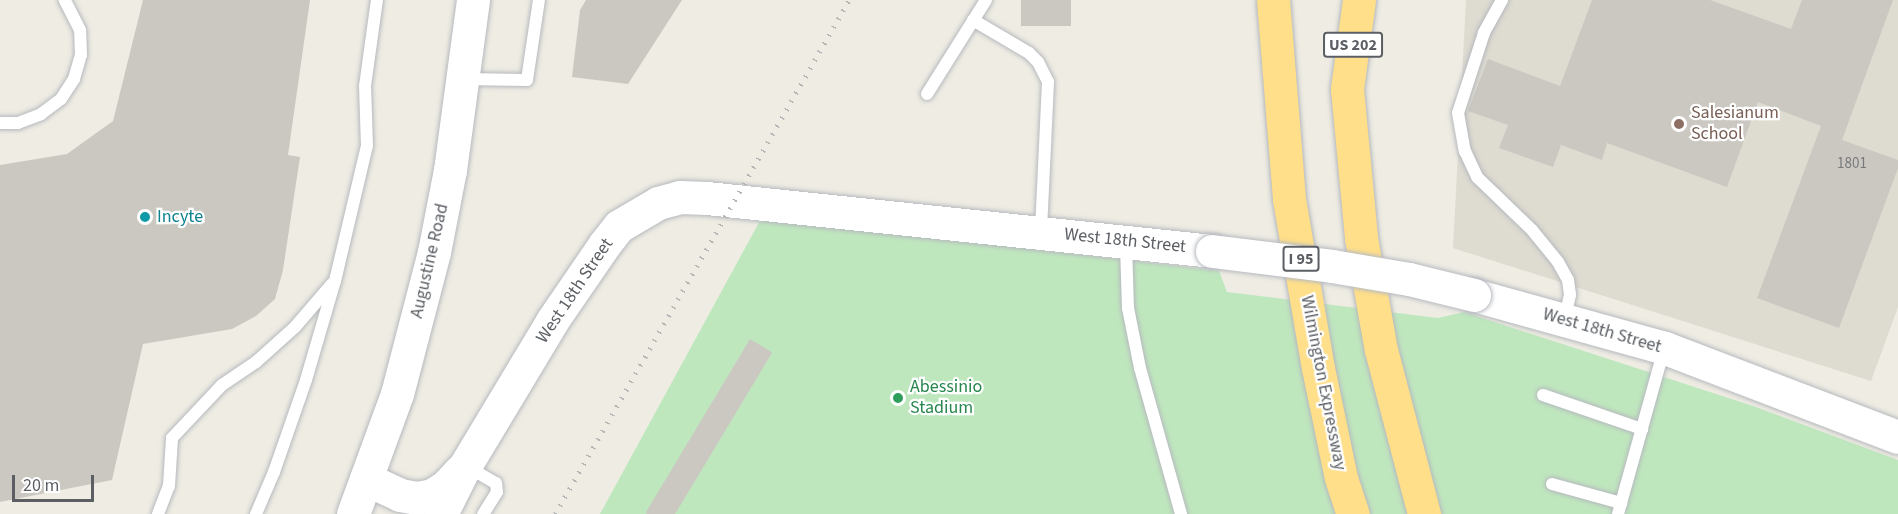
<!DOCTYPE html>
<style>
body{margin:0}
#map{position:relative;width:1898px;height:514px;overflow:hidden;background:#eeece3;font-family:"Source Sans 3",sans-serif}
div>[style]{position:absolute}
[style*='--x']{left:calc(var(--x)*1px);top:calc(var(--y)*1px);width:calc(var(--w)*1px);rotate:calc(var(--a)*1deg)}
.education>*{inset:0;background:#dedbd1}
.green>*{inset:0;background:#bfe7be}
.building>*{inset:0;background:#cbc8c2;transform-origin:0 0}
.roads{filter:drop-shadow(0 0 2px #b6b9be) drop-shadow(0 0 2px #b6b9be)}
.lane>*{height:12px;margin:-6px;padding:0 6px;transform-origin:6px;border-radius:6px;background:#fff}
.secondary>*{height:33px;margin:-16.5px;padding:0 16.5px;transform-origin:16.5px;border-radius:16.5px;background:#fff}
.highway>*{height:33px;margin:-16.5px;padding:0 16.5px;transform-origin:16.5px;border-radius:16.5px;background:#ffdf89}
.rail>*{height:4.5px;margin-top:-2.25px;transform-origin:0;background:repeating-linear-gradient(90deg,#b4b5b5 0 1.5px,transparent 0 9.5px)}
.bridges{filter:drop-shadow(0 0 2px #b7bac0) drop-shadow(0 0 2px #b7bac0)}
.secondary-bridge>*{height:33px;margin:-16.5px;padding:0 16.5px;transform-origin:16.5px;border-radius:16.5px;background:#fff}
.dots>*{width:16px;height:16px;translate:-50% -50%;box-sizing:border-box;border:3px solid #fff;border-radius:50%}
span{translate:-50% -50%;white-space:nowrap;text-align:center;line-height:1.15;-webkit-text-stroke:4.5px #fff;paint-order:stroke}
.number-label{font-size:15px;color:#77797c}
.number-label span{-webkit-text-stroke-width:0}
.shield-label span{padding:2px 4px;background:#fff;border:2px solid;border-radius:4px;-webkit-text-stroke-width:0}
.shield-label{font-size:16px;color:#5b5f64;font-weight:700}
.education-label{font-size:18px;color:#785e54}
.left{translate:0 -50%;text-align:left}
.culture-label{font-size:18px;color:#0d838f}
.street-label{font-size:18px;color:#5b5f64}
.leisure-label{font-size:18px;color:#27864d}
.scale{position:absolute;left:12px;top:475px;width:82px;height:27px;box-sizing:border-box;border:3px solid #5b5f64;border-top:0;padding-left:8px;font-size:18px;line-height:21px;white-space:nowrap;color:#5b5f64;-webkit-text-stroke:4px #fff;paint-order:stroke}
</style>
<div id="map">
<div class="education">
<div style="clip-path:polygon(1466px 0,1898px 0,1898px 307px,1871px 381px,1453px 248px)"></div>
</div>
<div class="green">
<div style="clip-path:polygon(762px 217px,1219px 271px,1227px 292px,1438px 318px,1464px 312px,1753px 406px,1898px 460px,1898px 514px,600px 514px)"></div>
</div>
<div class="building">
<div style="clip-path:polygon(143px 0,310px 0,288px 155px,300px 157px,283px 270px,275px 299px,256px 316px,232px 329px,143px 344px,112px 480px,0 502px,0 165px,67px 154px,113px 121px)"></div>
<div style="clip-path:polygon(586px 0,682px 0,628px 84px,572px 77px,580px 10px)"></div>
<div style="left:1021px;top:0;width:50px;height:26px"></div>
<div style="clip-path:polygon(1592px 0,1710px 0,1791px 29px,1802px 0,1893px 0,1842px 140px,1898px 160px,1898px 168px,1839px 328px,1757px 298px,1821px 126px,1758px 102px,1727px 187px,1607px 143px,1602px 160px,1561px 145px,1553px 167px,1499px 148px,1508px 125px,1468px 111px,1488px 59px,1560px 86px)"></div>
<div style="left:750px;top:339px;width:26px;height:203px;rotate:31deg"></div>
</div>
<div class="roads">
<div class="lane">
<div style="--x:1502;--y:0;--w:38;--a:119"></div>
<div style="--x:1484;--y:33;--w:84;--a:108"></div>
<div style="--x:1458;--y:113;--w:39;--a:80"></div>
<div style="--x:1465;--y:151;--w:29;--a:65"></div>
<div style="--x:1477;--y:177;--w:76;--a:43.9"></div>
<div style="--x:1532;--y:230;--w:41;--a:50.9"></div>
<div style="--x:1558;--y:262;--w:21;--a:61"></div>
<div style="--x:1568;--y:280;--w:15;--a:82"></div>
<div style="--x:1570;--y:295;--w:26;--a:103"></div>
<div style="--x:973;--y:20;--w:65;--a:30.5"></div>
<div style="--x:1029;--y:53;--w:13;--a:45"></div>
<div style="--x:1038;--y:62;--w:22;--a:63"></div>
<div style="--x:1048;--y:82;--w:148;--a:92.7"></div>
<div style="--x:464;--y:79;--w:63;--a:0.9"></div>
<div style="--x:527;--y:80;--w:81;--a:-81.5"></div>
<div style="--x:927;--y:94;--w:111;--a:-57.9"></div>
<div style="--x:0;--y:123;--w:18;--a:0"></div>
<div style="--x:18;--y:123;--w:25;--a:-21"></div>
<div style="--x:41;--y:114;--w:25;--a:-37"></div>
<div style="--x:61;--y:99;--w:24;--a:-57"></div>
<div style="--x:74;--y:79;--w:25;--a:-74"></div>
<div style="--x:81;--y:55;--w:25;--a:-92"></div>
<div style="--x:80;--y:30;--w:34;--a:-117"></div>
<div style="--x:1126;--y:245;--w:63;--a:88.2"></div>
<div style="--x:1128;--y:308;--w:61;--a:78.7"></div>
<div style="--x:1140;--y:368;--w:152;--a:74.3"></div>
<div style="--x:1543;--y:395;--w:105;--a:19"></div>
<div style="--x:466;--y:466;--w:34;--a:30"></div>
<div style="--x:496;--y:483;--w:9;--a:84"></div>
<div style="--x:497;--y:492;--w:26;--a:122"></div>
<div style="--x:1552;--y:484;--w:72;--a:15.4"></div>
<div style="--x:158;--y:514;--w:30;--a:-69"></div>
<div style="--x:169;--y:486;--w:48;--a:-86.4"></div>
<div style="--x:172;--y:438;--w:73;--a:-46.7"></div>
<div style="--x:222;--y:385;--w:41;--a:-34.1"></div>
<div style="--x:256;--y:362;--w:52;--a:-41.9"></div>
<div style="--x:295;--y:327;--w:57;--a:-49.3"></div>
<div style="--x:256;--y:514;--w:46;--a:-66.8"></div>
<div style="--x:274;--y:472;--w:97;--a:-70.8"></div>
<div style="--x:306;--y:380;--w:103;--a:-73.7"></div>
<div style="--x:335;--y:281;--w:139;--a:-76.7"></div>
<div style="--x:367;--y:146;--w:60;--a:-91.9"></div>
<div style="--x:365;--y:86;--w:87;--a:-82.1"></div>
<div style="--x:1618;--y:514;--w:171;--a:-74.4"></div>
</div>
<div class="secondary">
<div style="--x:1474;--y:295;--w:198;--a:15.5"></div>
<div style="--x:1665;--y:348;--w:249;--a:20.9"></div>
<div style="--x:366;--y:479;--w:38;--a:25"></div>
<div style="--x:400;--y:495;--w:17;--a:10"></div>
<div style="--x:417;--y:498;--w:15;--a:-11"></div>
<div style="--x:432;--y:495;--w:15;--a:-32"></div>
<div style="--x:445;--y:487;--w:22;--a:-47"></div>
<div style="--x:353;--y:514;--w:128;--a:-69.9"></div>
<div style="--x:397;--y:394;--w:147;--a:-75.4"></div>
<div style="--x:434;--y:252;--w:84;--a:-79"></div>
<div style="--x:450;--y:170;--w:172;--a:-82.3"></div>
<div style="--x:441;--y:514;--w:54;--a:-63.4"></div>
<div style="--x:465;--y:466;--w:169;--a:-59"></div>
<div style="--x:552;--y:321;--w:92;--a:-55.6"></div>
<div style="--x:604;--y:245;--w:24;--a:-52"></div>
<div style="--x:619;--y:226;--w:45;--a:-30.5"></div>
<div style="--x:658;--y:203;--w:23;--a:-15"></div>
<div style="--x:680;--y:197;--w:27;--a:2"></div>
<div style="--x:707;--y:198;--w:508;--a:5.99"></div>
</div>
<div class="highway">
<div style="--x:1273;--y:0;--w:200;--a:85.4"></div>
<div style="--x:1289;--y:199;--w:171;--a:80.3"></div>
<div style="--x:1318;--y:368;--w:112;--a:78.2"></div>
<div style="--x:1341;--y:478;--w:38;--a:72"></div>
<div style="--x:1359;--y:0;--w:90;--a:97.7"></div>
<div style="--x:1347;--y:89;--w:150;--a:84.6"></div>
<div style="--x:1361;--y:238;--w:114;--a:79.9"></div>
<div style="--x:1381;--y:350;--w:170;--a:75.3"></div>
</div>
</div>
<div class="rail">
<div style="--x:555;--y:514;--w:592;--a:-60.23"></div>
</div>
<div class="bridges">
<div class="secondary-bridge">
<div style="--x:1212;--y:251;--w:121;--a:7.1"></div>
<div style="--x:1332;--y:266;--w:78;--a:9.6"></div>
<div style="--x:1409;--y:279;--w:67;--a:13.8"></div>
</div>
</div>
<div class="dots">
<div style="left:1679px;top:124px;background:#8d6e63"></div>
<div style="left:145px;top:217px;background:#0f9aa8"></div>
<div style="left:898px;top:398px;background:#2e9e5b"></div>
</div>
<div class="number-label">
<span style="left:1852px;top:164px">1801</span>
</div>
<div class="shield-label">
<span style="left:1353px;top:45px">US 202</span>
<span style="left:1301px;top:259px">I 95</span>
</div>
<div class="education-label">
<span class="left" style="left:1691px;top:124px">Salesianum<br>School</span>
</div>
<div class="culture-label">
<span class="left" style="left:157px;top:217px">Incyte</span>
</div>
<div class="street-label">
<span style="left:1125px;top:241px;rotate:6deg">West 18th Street</span>
<span style="left:430px;top:261px;rotate:-77deg">Augustine Road</span>
<span style="left:575px;top:291px;rotate:-56deg">West 18th Street</span>
<span style="left:1602px;top:331px;rotate:16deg">West 18th Street</span>
<span style="left:1323px;top:383px;rotate:79deg">Wilmington Expressway</span>
</div>
<div class="leisure-label">
<span class="left" style="left:910px;top:398px">Abessinio<br>Stadium</span>
</div>
<div class="scale">20 m</div>
</div>
